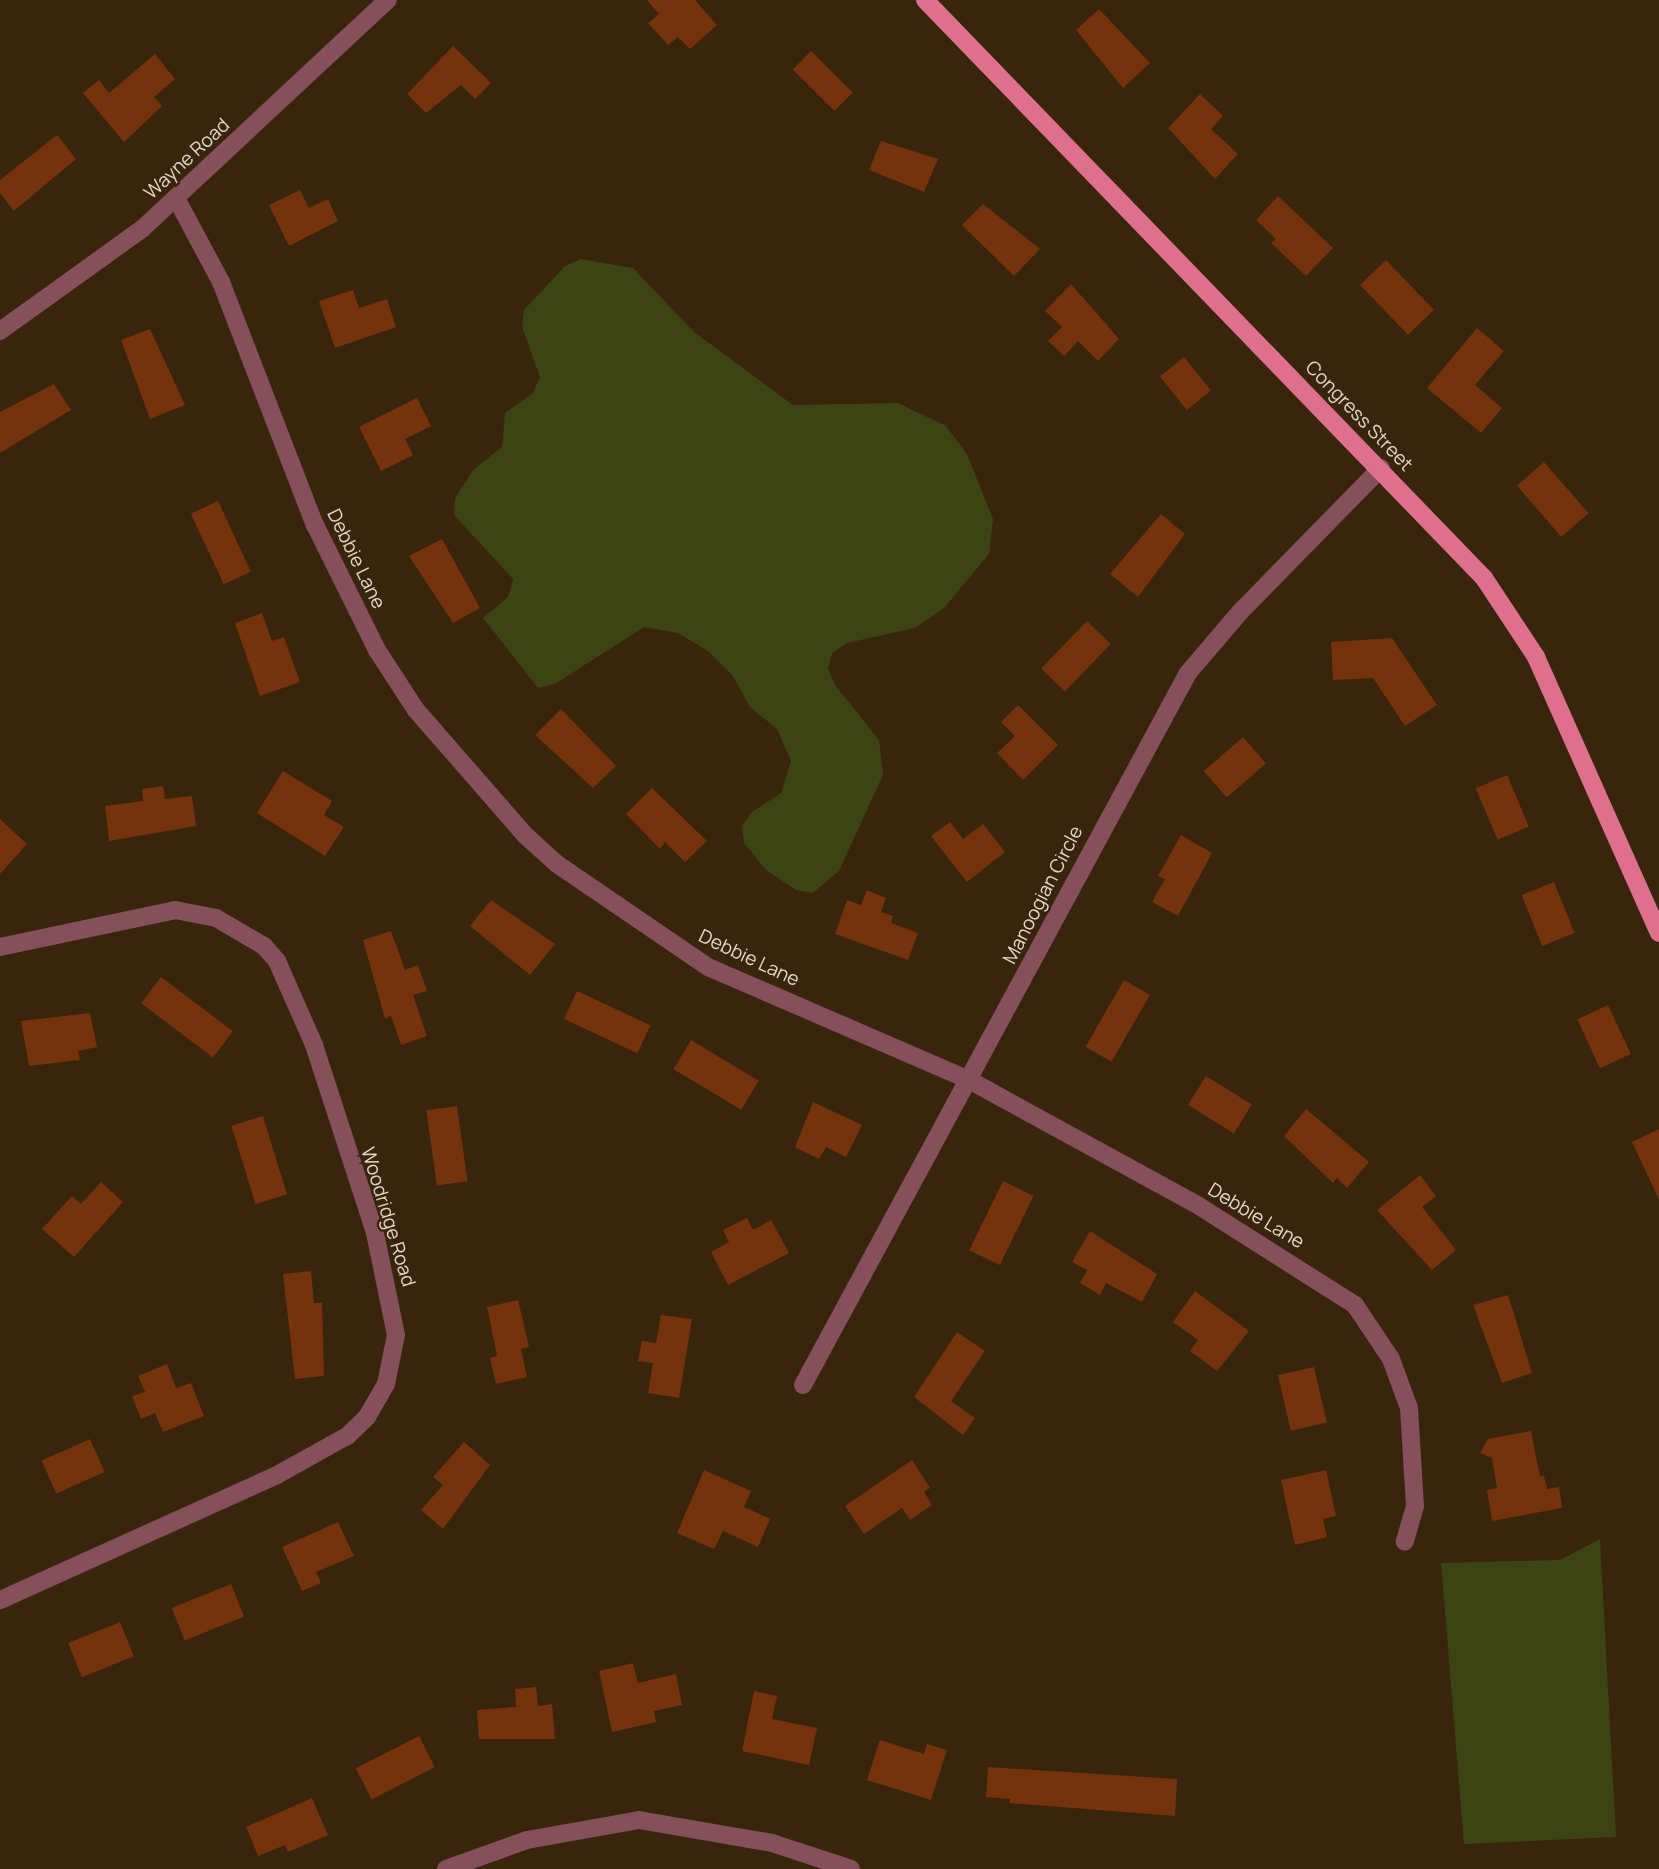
<!DOCTYPE html>
<style>
body{margin:0}
#map{position:relative;width:1659px;height:1869px;overflow:hidden;background:#38250b;font-family:Manrope,sans-serif}
div>[style]{position:absolute}
[style*='--x']{left:calc(var(--x)*1px);top:calc(var(--y)*1px);width:calc(var(--w)*1px);rotate:calc(var(--a)*1deg)}
.green>*{inset:0;background:#3c4413}
.building>*{inset:0;background:#74320d;transform-origin:0 0}
.minor>*{height:18px;margin:-9px;padding:0 9px;transform-origin:9px;border-radius:9px;background:#854f5c}
.major>*{height:18px;margin:-9px;padding:0 9px;transform-origin:9px;border-radius:9px;background:#de708e}
span{translate:-50% -50%;white-space:nowrap;text-align:center;line-height:1.15;-webkit-text-stroke:5px #38250b;paint-order:stroke}
.street-label{font-size:19px;color:#e2d5c6}
</style>
<div id="map">
<div class="green">
<div style="clip-path:polygon(581px 259px,633px 268px,694px 332px,793px 405px,898px 403px,946px 426px,967px 454px,993px 519px,989px 554px,944px 608px,915px 628px,847px 643px,832px 653px,828px 669px,835px 685px,879px 740px,883px 775px,839px 871px,813px 893px,796px 890px,766px 870px,744px 843px,742px 826px,752px 812px,781px 793px,791px 761px,777px 729px,750px 707px,733px 676px,708px 651px,678px 633px,644px 627px,555px 684px,538px 688px,483px 618px,508px 597px,513px 579px,454px 515px,455px 498px,474px 469px,502px 447px,505px 413px,533px 393px,540px 377px,522px 327px,524px 310px,565px 266px)"></div>
<div style="clip-path:polygon(1600px 1539px,1616px 1837px,1464px 1844px,1441px 1563px,1560px 1560px)"></div>
</div>
<div class="building">
<div style="clip-path:polygon(647px 0,695px 0,717px 25px,690px 49px,678px 37px,668px 45px,648px 23px,659px 14px)"></div>
<div style="clip-path:polygon(1099px 9px,1150px 63px,1123px 88px,1076px 30px)"></div>
<div style="clip-path:polygon(453px 46px,491px 83px,475px 99px,461px 85px,426px 113px,407px 94px)"></div>
<div style="left:811px;top:51px;width:59px;height:26px;rotate:45deg"></div>
<div style="clip-path:polygon(155px 54px,175px 79px,154px 97px,162px 106px,124px 142px,83px 93px,99px 80px,109px 93px)"></div>
<div style="clip-path:polygon(1200px 94px,1223px 116px,1211px 129px,1238px 154px,1215px 179px,1168px 128px)"></div>
<div style="clip-path:polygon(57px 135px,76px 159px,14px 211px,0 193px,0 180px)"></div>
<div style="clip-path:polygon(881px 141px,938px 159px,924px 192px,869px 170px)"></div>
<div style="clip-path:polygon(300px 190px,309px 208px,328px 199px,338px 221px,289px 246px,269px 205px)"></div>
<div style="clip-path:polygon(1278px 196px,1333px 248px,1306px 276px,1271px 243px,1276px 239px,1256px 220px)"></div>
<div style="clip-path:polygon(983px 204px,1040px 249px,1014px 276px,962px 225px)"></div>
<div style="left:1386px;top:260px;width:69px;height:36px;rotate:46deg"></div>
<div style="clip-path:polygon(1071px 284px,1119px 339px,1098px 361px,1078px 341px,1064px 356px,1048px 341px,1062px 327px,1045px 311px)"></div>
<div style="clip-path:polygon(353px 290px,359px 308px,387px 299px,396px 327px,335px 348px,319px 301px)"></div>
<div style="clip-path:polygon(1477px 328px,1504px 351px,1475px 385px,1502px 408px,1481px 433px,1427px 388px)"></div>
<div style="clip-path:polygon(150px 329px,185px 405px,150px 419px,121px 340px)"></div>
<div style="left:1184px;top:357px;width:43px;height:31px;rotate:51deg"></div>
<div style="clip-path:polygon(54px 384px,71px 410px,0 453px,0 412px)"></div>
<div style="clip-path:polygon(417px 398px,431px 426px,405px 439px,413px 455px,381px 471px,359px 427px)"></div>
<div style="left:1544px;top:462px;width:68px;height:36px;rotate:49deg"></div>
<div style="left:218px;top:501px;width:78px;height:30px;rotate:65deg"></div>
<div style="clip-path:polygon(1161px 514px,1185px 534px,1138px 597px,1110px 574px)"></div>
<div style="clip-path:polygon(442px 539px,480px 608px,453px 623px,409px 556px)"></div>
<div style="clip-path:polygon(262px 613px,272px 641px,284px 637px,300px 682px,260px 696px,235px 623px)"></div>
<div style="left:1087px;top:621px;width:33px;height:66px;rotate:44deg"></div>
<div style="clip-path:polygon(1392px 638px,1437px 705px,1405px 726px,1373px 678px,1333px 680px,1331px 642px)"></div>
<div style="clip-path:polygon(1018px 705px,1058px 745px,1023px 780px,997px 753px,1015px 736px,1001px 722px)"></div>
<div style="clip-path:polygon(561px 709px,616px 766px,593px 788px,535px 735px)"></div>
<div style="left:1243px;top:737px;width:35px;height:52px;rotate:49deg"></div>
<div style="clip-path:polygon(283px 771px,332px 801px,324px 815px,344px 827px,325px 856px,257px 813px)"></div>
<div style="left:1507px;top:775px;width:56px;height:34px;rotate:67deg"></div>
<div style="clip-path:polygon(163px 786px,165px 799px,192px 796px,196px 826px,109px 841px,105px 806px,143px 801px,142px 789px)"></div>
<div style="clip-path:polygon(652px 788px,707px 841px,685px 862px,665px 842px,660px 849px,626px 814px)"></div>
<div style="clip-path:polygon(0 819px,27px 844px,0 874px)"></div>
<div style="clip-path:polygon(950px 822px,963px 839px,983px 824px,1005px 852px,967px 882px,931px 836px)"></div>
<div style="clip-path:polygon(1181px 835px,1212px 853px,1178px 916px,1152px 902px,1165px 879px,1158px 876px)"></div>
<div style="left:1554px;top:882px;width:55px;height:35px;rotate:68deg"></div>
<div style="clip-path:polygon(867px 890px,886px 898px,881px 912px,893px 916px,891px 923px,918px 933px,908px 960px,835px 934px,847px 900px,861px 905px)"></div>
<div style="clip-path:polygon(491px 900px,555px 944px,530px 975px,470px 926px)"></div>
<div style="clip-path:polygon(391px 931px,405px 970px,418px 965px,427px 991px,413px 995px,427px 1036px,401px 1045px,391px 1016px,385px 1019px,363px 940px)"></div>
<div style="left:161px;top:977px;width:90px;height:33px;rotate:37deg"></div>
<div style="left:1124px;top:980px;width:30px;height:77px;rotate:30deg"></div>
<div style="left:577px;top:991px;width:81px;height:31px;rotate:25deg"></div>
<div style="left:1608px;top:1005px;width:54px;height:34px;rotate:65deg"></div>
<div style="clip-path:polygon(90px 1013px,97px 1047px,78px 1051px,80px 1060px,29px 1066px,21px 1021px)"></div>
<div style="left:691px;top:1040px;width:79px;height:34px;rotate:31deg"></div>
<div style="left:1206px;top:1076px;width:54px;height:34px;rotate:32deg"></div>
<div style="clip-path:polygon(813px 1102px,862px 1125px,846px 1157px,826px 1147px,819px 1159px,795px 1147px)"></div>
<div style="left:457px;top:1106px;width:76px;height:31px;rotate:82deg"></div>
<div style="clip-path:polygon(1306px 1109px,1369px 1162px,1347px 1188px,1337px 1178px,1333px 1183px,1284px 1136px)"></div>
<div style="left:263px;top:1116px;width:82px;height:33px;rotate:73deg"></div>
<div style="clip-path:polygon(1659px 1129px,1659px 1200px,1632px 1142px)"></div>
<div style="clip-path:polygon(1420px 1175px,1436px 1196px,1422px 1207px,1456px 1250px,1432px 1270px,1377px 1210px)"></div>
<div style="left:1003px;top:1181px;width:34px;height:77px;rotate:26deg"></div>
<div style="clip-path:polygon(101px 1182px,123px 1202px,74px 1257px,42px 1229px,72px 1196px,81px 1204px)"></div>
<div style="clip-path:polygon(747px 1218px,753px 1230px,771px 1220px,789px 1253px,728px 1285px,711px 1252px,729px 1242px,723px 1230px)"></div>
<div style="clip-path:polygon(1090px 1231px,1157px 1274px,1142px 1302px,1106px 1283px,1100px 1295px,1080px 1283px,1087px 1270px,1072px 1262px)"></div>
<div style="clip-path:polygon(311px 1271px,314px 1303px,322px 1303px,324px 1376px,295px 1379px,283px 1274px)"></div>
<div style="clip-path:polygon(1195px 1291px,1249px 1331px,1217px 1371px,1190px 1351px,1198px 1340px,1173px 1322px)"></div>
<div style="clip-path:polygon(1508px 1295px,1532px 1373px,1502px 1383px,1473px 1305px)"></div>
<div style="clip-path:polygon(518px 1300px,529px 1347px,521px 1349px,527px 1377px,496px 1384px,490px 1358px,497px 1356px,487px 1307px)"></div>
<div style="clip-path:polygon(661px 1315px,692px 1319px,679px 1398px,648px 1393px,653px 1363px,638px 1361px,642px 1341px,656px 1343px)"></div>
<div style="clip-path:polygon(957px 1332px,985px 1351px,951px 1401px,975px 1418px,963px 1435px,914px 1397px)"></div>
<div style="clip-path:polygon(167px 1364px,176px 1388px,191px 1383px,204px 1416px,163px 1432px,155px 1413px,141px 1419px,132px 1396px,145px 1392px,138px 1376px)"></div>
<div style="left:1314px;top:1367px;width:57px;height:37px;rotate:77deg"></div>
<div style="clip-path:polygon(1531px 1431px,1540px 1476px,1544px 1476px,1547px 1489px,1559px 1487px,1562px 1508px,1492px 1521px,1487px 1490px,1497px 1488px,1492px 1458px,1480px 1453px,1488px 1439px)"></div>
<div style="left:90px;top:1439px;width:36px;height:53px;rotate:66deg"></div>
<div style="clip-path:polygon(464px 1442px,490px 1465px,443px 1529px,421px 1510px,443px 1485px,433px 1477px)"></div>
<div style="clip-path:polygon(912px 1460px,930px 1488px,924px 1492px,932px 1505px,910px 1520px,902px 1508px,864px 1534px,845px 1506px)"></div>
<div style="clip-path:polygon(704px 1470px,751px 1491px,744px 1507px,770px 1519px,758px 1547px,723px 1531px,714px 1549px,677px 1533px)"></div>
<div style="clip-path:polygon(1326px 1470px,1336px 1516px,1323px 1519px,1327px 1537px,1295px 1545px,1281px 1480px)"></div>
<div style="clip-path:polygon(338px 1522px,354px 1556px,316px 1572px,321px 1583px,302px 1591px,282px 1547px)"></div>
<div style="left:231px;top:1584px;width:35px;height:64px;rotate:68deg"></div>
<div style="left:120px;top:1622px;width:37px;height:56px;rotate:68deg"></div>
<div style="clip-path:polygon(633px 1663px,638px 1683px,676px 1674px,682px 1705px,654px 1711px,656px 1722px,612px 1732px,599px 1671px)"></div>
<div style="clip-path:polygon(536px 1687px,538px 1706px,552px 1704px,555px 1739px,479px 1739px,477px 1710px,516px 1707px,515px 1689px)"></div>
<div style="clip-path:polygon(754px 1691px,777px 1696px,772px 1719px,817px 1728px,809px 1765px,742px 1751px)"></div>
<div style="left:419px;top:1736px;width:35px;height:71px;rotate:63deg"></div>
<div style="clip-path:polygon(880px 1740px,924px 1754px,927px 1744px,947px 1750px,931px 1800px,867px 1780px)"></div>
<div style="clip-path:polygon(988px 1767px,1177px 1779px,1175px 1816px,1010px 1803px,1010px 1799px,986px 1797px)"></div>
<div style="clip-path:polygon(312px 1798px,328px 1835px,288px 1852px,285px 1845px,258px 1856px,246px 1827px)"></div>
</div>
<div class="minor">
<div style="--x:176;--y:198;--w:95;--a:61.8"></div>
<div style="--x:221;--y:282;--w:261;--a:68.9"></div>
<div style="--x:315;--y:525;--w:140;--a:63.6"></div>
<div style="--x:377;--y:650;--w:72;--a:57"></div>
<div style="--x:416;--y:710;--w:166;--a:48.9"></div>
<div style="--x:525;--y:835;--w:43;--a:42.2"></div>
<div style="--x:557;--y:864;--w:183;--a:34.3"></div>
<div style="--x:708;--y:967;--w:287;--a:23.4"></div>
<div style="--x:971;--y:1081;--w:260;--a:28.7"></div>
<div style="--x:1199;--y:1206;--w:185;--a:32.4"></div>
<div style="--x:1355;--y:1305;--w:65;--a:56.3"></div>
<div style="--x:1391;--y:1359;--w:52;--a:69.8"></div>
<div style="--x:1409;--y:1408;--w:98;--a:86.5"></div>
<div style="--x:1415;--y:1506;--w:37;--a:106"></div>
<div style="--x:0;--y:331;--w:175;--a:-35.7"></div>
<div style="--x:142;--y:229;--w:336;--a:-43"></div>
<div style="--x:0;--y:947;--w:179;--a:-11.9"></div>
<div style="--x:175;--y:910;--w:42;--a:11"></div>
<div style="--x:216;--y:918;--w:56;--a:30.3"></div>
<div style="--x:264;--y:946;--w:20;--a:49"></div>
<div style="--x:277;--y:961;--w:92;--a:66.2"></div>
<div style="--x:314;--y:1045;--w:198;--a:72"></div>
<div style="--x:375;--y:1233;--w:104;--a:78.4"></div>
<div style="--x:396;--y:1335;--w:50;--a:101.5"></div>
<div style="--x:386;--y:1384;--w:38;--a:120"></div>
<div style="--x:367;--y:1417;--w:28;--a:136"></div>
<div style="--x:347;--y:1436;--w:82;--a:150.9"></div>
<div style="--x:275;--y:1476;--w:302;--a:155.7"></div>
<div style="--x:803;--y:1385;--w:809;--a:-61.6"></div>
<div style="--x:1188;--y:673;--w:82;--a:-49.5"></div>
<div style="--x:1241;--y:611;--w:200;--a:-45.6"></div>
<div style="--x:446;--y:1869;--w:86;--a:-19.7"></div>
<div style="--x:527;--y:1840;--w:114;--a:-10.1"></div>
<div style="--x:639;--y:1820;--w:135;--a:9.8"></div>
<div style="--x:772;--y:1843;--w:83;--a:18.2"></div>
</div>
<div class="major">
<div style="--x:925;--y:0;--w:804;--a:45.96"></div>
<div style="--x:1484;--y:578;--w:95;--a:56.6"></div>
<div style="--x:1536;--y:657;--w:302;--a:66"></div>
</div>
<div class="street-label">
<span style="left:187px;top:159px;rotate:-43deg">Wayne Road</span>
<span style="left:1359px;top:416px;rotate:46deg">Congress Street</span>
<span style="left:356px;top:559px;rotate:64deg">Debbie Lane</span>
<span style="left:1043px;top:895px;rotate:-63deg">Manoogian Circle</span>
<span style="left:749px;top:958px;rotate:25deg">Debbie Lane</span>
<span style="left:1256px;top:1216px;rotate:31deg">Debbie Lane</span>
<span style="left:388px;top:1217px;rotate:73deg">Woodridge Road</span>
</div>
</div>
